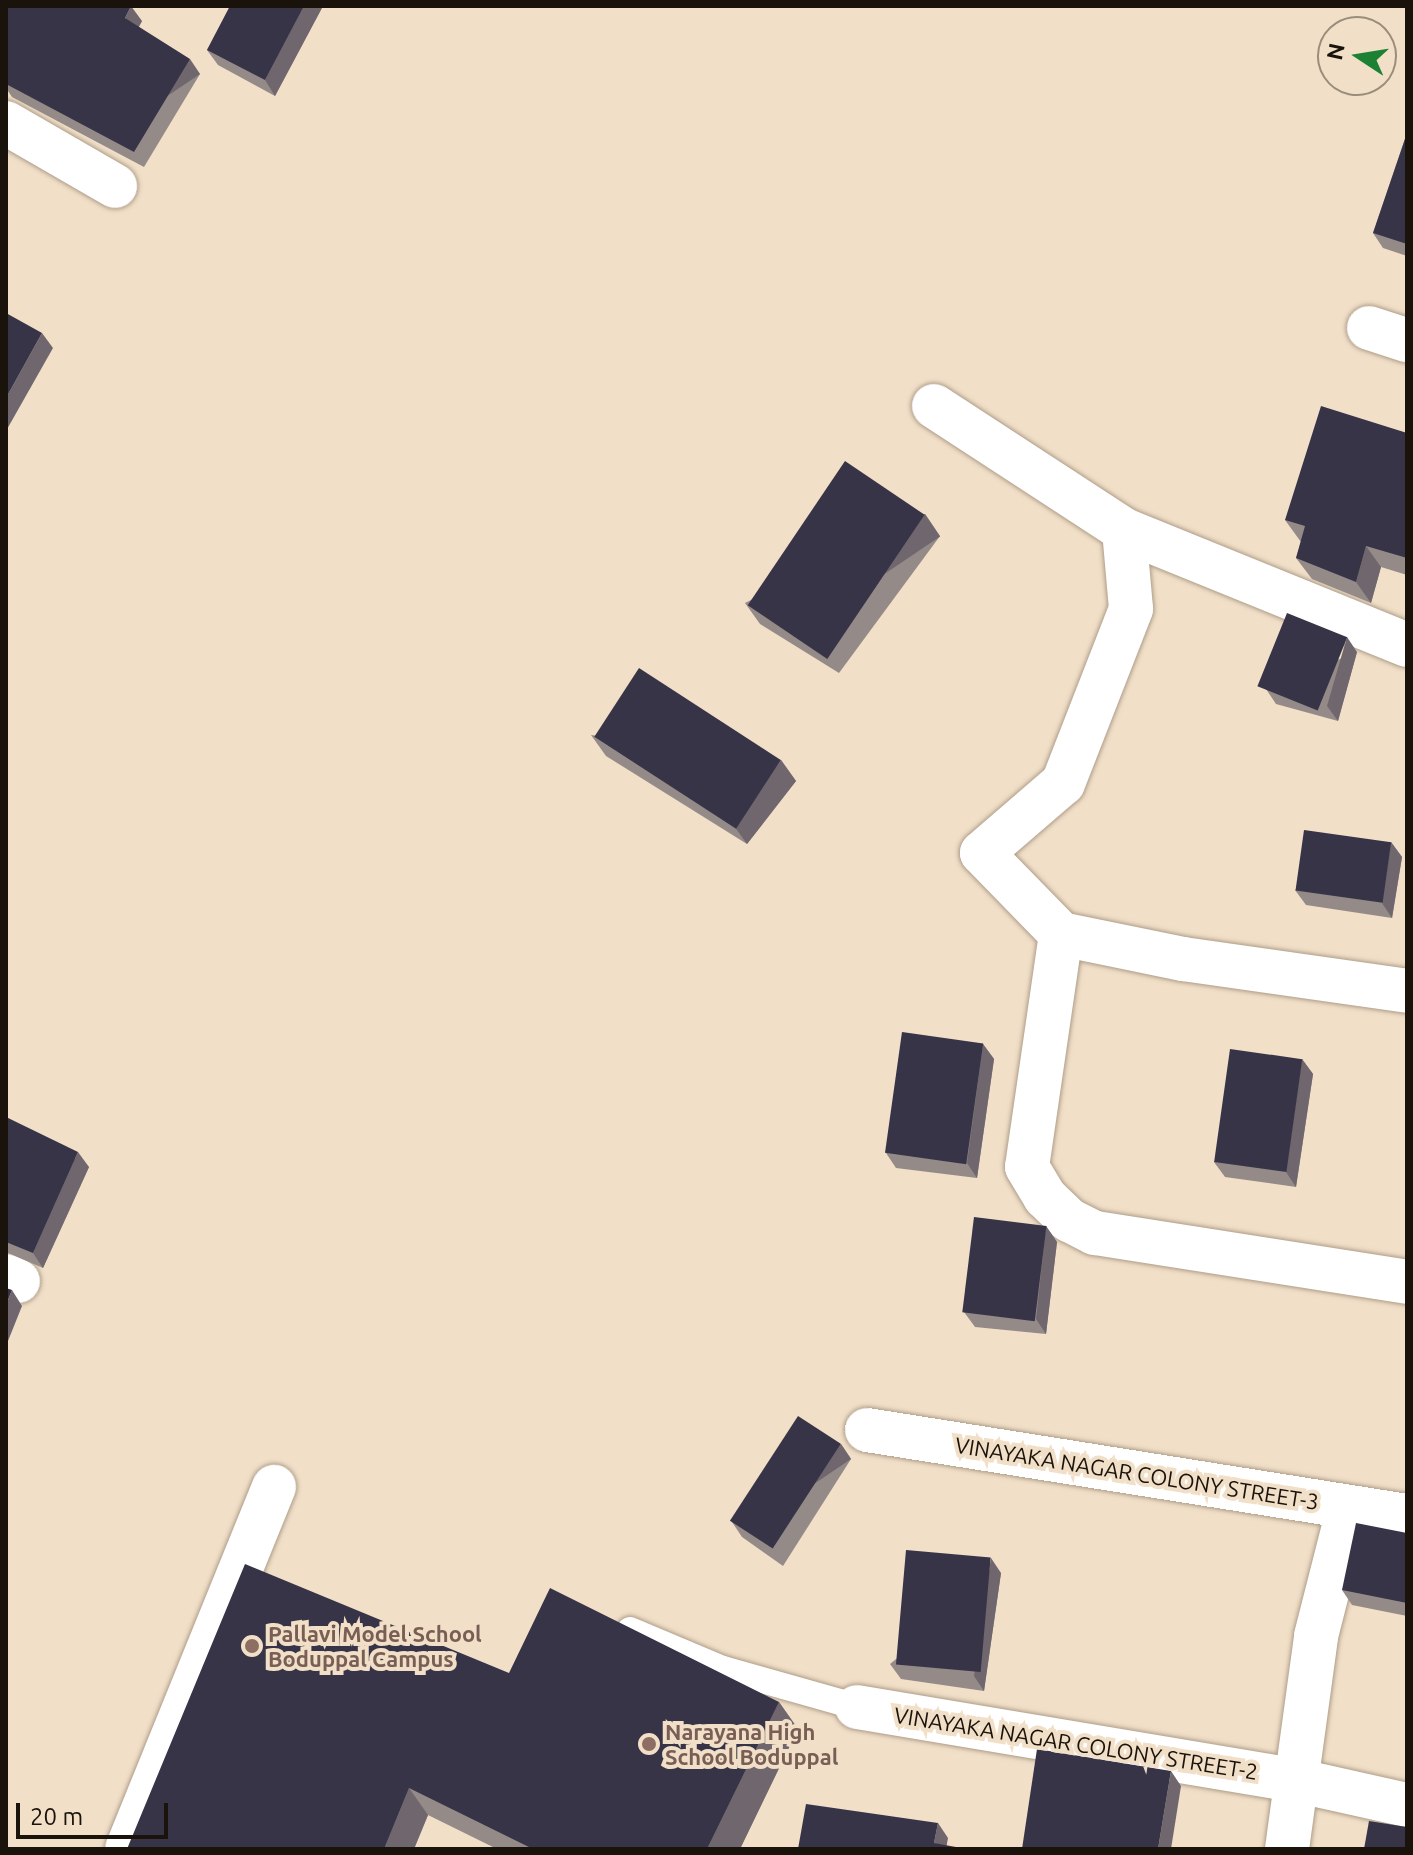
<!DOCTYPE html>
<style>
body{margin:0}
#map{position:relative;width:1413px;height:1855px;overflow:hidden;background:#f1dfc8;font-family:Ubuntu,sans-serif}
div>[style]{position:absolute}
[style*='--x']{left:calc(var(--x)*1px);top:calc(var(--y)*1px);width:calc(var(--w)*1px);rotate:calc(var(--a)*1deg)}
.roads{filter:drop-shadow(0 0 2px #ae9d88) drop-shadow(0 0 2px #ae9d88)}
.lane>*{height:26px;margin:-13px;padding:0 13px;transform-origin:13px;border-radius:13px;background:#fff}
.street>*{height:44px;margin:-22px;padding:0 22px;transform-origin:22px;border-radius:22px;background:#fff}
.wall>*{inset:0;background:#948a88}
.shaded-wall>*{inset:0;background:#70676e;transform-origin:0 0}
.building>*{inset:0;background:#383448;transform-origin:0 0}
.dots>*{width:22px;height:22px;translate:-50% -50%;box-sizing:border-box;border:4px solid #f1dfc8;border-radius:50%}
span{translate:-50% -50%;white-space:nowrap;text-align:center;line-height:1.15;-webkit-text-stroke:8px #f1dfc8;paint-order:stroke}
.street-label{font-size:22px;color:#19130b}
.education-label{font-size:22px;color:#785e54;font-weight:700}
.left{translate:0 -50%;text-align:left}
.frame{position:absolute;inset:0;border:8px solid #19130b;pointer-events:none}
.north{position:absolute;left:1317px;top:16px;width:80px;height:80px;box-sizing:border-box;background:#f1dfc8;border:2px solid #9b8d7c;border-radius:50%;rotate:282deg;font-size:22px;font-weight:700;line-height:32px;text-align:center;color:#19130b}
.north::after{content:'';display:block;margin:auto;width:28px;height:36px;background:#1d8134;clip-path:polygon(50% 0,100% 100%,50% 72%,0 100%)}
.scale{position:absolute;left:16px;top:1803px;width:152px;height:36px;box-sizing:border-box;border:4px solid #19130b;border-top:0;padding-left:10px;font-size:24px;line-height:28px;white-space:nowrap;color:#19130b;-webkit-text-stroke:6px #f1dfc8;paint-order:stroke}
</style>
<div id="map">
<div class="roads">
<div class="lane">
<div style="--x:630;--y:1630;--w:101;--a:22.8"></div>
<div style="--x:723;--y:1669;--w:139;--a:15.8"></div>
</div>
<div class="street">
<div style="--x:6;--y:123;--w:126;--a:30"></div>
<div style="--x:1369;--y:328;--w:40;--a:18"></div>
<div style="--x:934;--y:406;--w:227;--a:33.1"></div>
<div style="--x:1124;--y:530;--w:305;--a:22.1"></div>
<div style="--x:1124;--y:530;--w:79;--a:84.9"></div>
<div style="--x:1131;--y:609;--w:187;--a:111.3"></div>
<div style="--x:1063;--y:783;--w:107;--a:139.2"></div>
<div style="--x:982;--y:853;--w:113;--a:45.7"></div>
<div style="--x:1061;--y:934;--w:125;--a:11.6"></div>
<div style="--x:1183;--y:959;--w:226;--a:8.1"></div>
<div style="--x:1061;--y:934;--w:235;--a:98.3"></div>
<div style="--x:1027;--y:1167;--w:35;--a:59"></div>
<div style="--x:1045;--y:1197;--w:33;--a:44"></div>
<div style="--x:1069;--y:1220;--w:29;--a:27"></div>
<div style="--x:1095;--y:1233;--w:316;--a:8.9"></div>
<div style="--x:6;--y:1276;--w:13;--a:23"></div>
<div style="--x:867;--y:1430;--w:547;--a:9.05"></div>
<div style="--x:857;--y:1707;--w:444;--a:9.5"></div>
<div style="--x:1295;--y:1780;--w:115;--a:12.6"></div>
<div style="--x:127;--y:1849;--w:391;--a:-67.9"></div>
<div style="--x:1287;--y:1849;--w:215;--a:-82.2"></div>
<div style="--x:1316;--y:1636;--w:133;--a:-75.7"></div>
</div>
</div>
<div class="wall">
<div style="clip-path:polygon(6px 6px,142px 21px,139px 27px,200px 74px,144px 167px,12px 97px,6px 88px)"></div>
<div style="clip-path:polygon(230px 6px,323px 6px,275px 96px,218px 65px,207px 50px)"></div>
<div style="clip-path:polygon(1407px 133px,1407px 256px,1383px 248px,1373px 233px)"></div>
<div style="clip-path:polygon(1407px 433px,1407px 575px,1381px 567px,1371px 603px,1312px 579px,1296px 558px,1301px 542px,1285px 520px)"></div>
<div style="clip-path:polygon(925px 514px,940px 536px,839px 673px,760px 624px,745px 603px)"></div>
<div style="clip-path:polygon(1357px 652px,1338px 721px,1276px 704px,1266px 689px)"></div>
<div style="clip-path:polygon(591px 735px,781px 760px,796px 781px,747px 844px,606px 756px)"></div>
<div style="clip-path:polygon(1391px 842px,1402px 857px,1392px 918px,1306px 905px,1295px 890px)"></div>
<div style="clip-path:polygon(983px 1044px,994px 1059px,977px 1178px,896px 1168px,886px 1153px)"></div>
<div style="clip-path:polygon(1302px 1059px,1313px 1074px,1296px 1187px,1225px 1177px,1214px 1162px)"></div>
<div style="clip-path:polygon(6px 1117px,89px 1167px,43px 1268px,6px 1252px)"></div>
<div style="clip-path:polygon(1046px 1226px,1057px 1242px,1046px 1334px,975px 1327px,964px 1312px)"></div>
<div style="clip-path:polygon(841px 1444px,851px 1459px,783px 1566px,742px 1537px,732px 1522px)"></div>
<div style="clip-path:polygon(1407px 1533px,1407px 1616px,1352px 1605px,1342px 1590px)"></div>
<div style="clip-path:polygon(1001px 1573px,984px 1691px,901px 1679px,890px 1664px)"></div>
<div style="clip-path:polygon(509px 1673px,779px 1702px,798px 1729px,740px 1849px,497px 1849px,428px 1815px,414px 1849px,127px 1849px)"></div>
</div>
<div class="shaded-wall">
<div style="clip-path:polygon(131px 6px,142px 21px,135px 33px,125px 18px)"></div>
<div style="clip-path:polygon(304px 6px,323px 6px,275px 96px,265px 80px)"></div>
<div style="left:190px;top:59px;width:18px;height:109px;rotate:56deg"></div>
<div style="clip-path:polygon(42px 333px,53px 348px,6px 431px,6px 398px)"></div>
<div style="left:925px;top:514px;width:27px;height:170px;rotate:56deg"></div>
<div style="clip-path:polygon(1366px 546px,1381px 567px,1371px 603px,1356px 582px)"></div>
<div style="clip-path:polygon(1347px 637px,1357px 652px,1338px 721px,1327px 706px)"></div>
<div style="clip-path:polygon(781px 760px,796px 781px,747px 844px,732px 823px)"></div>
<div style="clip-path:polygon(1391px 842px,1402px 857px,1392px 918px,1382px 903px)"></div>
<div style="clip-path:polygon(983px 1044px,994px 1059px,977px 1178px,967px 1163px)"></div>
<div style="clip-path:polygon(1302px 1059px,1313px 1074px,1296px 1187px,1286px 1172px)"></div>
<div style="clip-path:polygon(78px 1152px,89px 1167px,43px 1268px,33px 1253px)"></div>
<div style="clip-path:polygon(1046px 1226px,1057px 1242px,1046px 1334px,1036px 1319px)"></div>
<div style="clip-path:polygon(12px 1290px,22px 1306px,6px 1346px,6px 1305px)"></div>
<div style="left:841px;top:1444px;width:18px;height:127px;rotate:56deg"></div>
<div style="clip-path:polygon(991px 1558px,1001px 1573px,984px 1691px,974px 1676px)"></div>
<div style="clip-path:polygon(779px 1702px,798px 1729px,740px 1849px,707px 1849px)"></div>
<div style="clip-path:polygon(1171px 1771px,1181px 1786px,1171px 1849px,1158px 1849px)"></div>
<div style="clip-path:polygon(409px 1788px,428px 1815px,414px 1849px,384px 1849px)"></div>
<div style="clip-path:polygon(938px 1823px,948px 1838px,946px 1849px,934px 1843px)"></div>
</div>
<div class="building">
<div style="clip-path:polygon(6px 6px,131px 6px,125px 18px,190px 59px,134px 152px,6px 84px,6px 75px,8px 71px,6px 70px)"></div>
<div style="clip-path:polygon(230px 6px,304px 6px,265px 80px,207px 50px)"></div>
<div style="clip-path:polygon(1407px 133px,1407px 244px,1373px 233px)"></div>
<div style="clip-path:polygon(6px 313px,42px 333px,6px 398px)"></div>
<div style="clip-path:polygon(1321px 406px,1407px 433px,1407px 558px,1366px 546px,1356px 582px,1296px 558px,1305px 526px,1285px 520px)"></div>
<div style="left:845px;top:461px;width:96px;height:174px;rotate:34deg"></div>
<div style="left:1287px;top:613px;width:65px;height:79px;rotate:22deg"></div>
<div style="left:639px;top:668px;width:169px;height:82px;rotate:33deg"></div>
<div style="left:1304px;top:830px;width:88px;height:61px;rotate:8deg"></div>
<div style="left:902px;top:1032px;width:82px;height:122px;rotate:8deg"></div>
<div style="left:1230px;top:1049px;width:73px;height:114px;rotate:8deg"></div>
<div style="clip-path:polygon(6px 1117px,78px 1152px,33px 1253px,6px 1242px)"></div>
<div style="left:974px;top:1217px;width:73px;height:96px;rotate:7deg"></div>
<div style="clip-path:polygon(6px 1288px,12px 1290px,6px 1305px)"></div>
<div style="left:798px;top:1416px;width:51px;height:125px;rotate:33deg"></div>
<div style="clip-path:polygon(1356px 1523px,1407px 1533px,1407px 1603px,1342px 1590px)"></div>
<div style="left:906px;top:1550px;width:85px;height:115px;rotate:5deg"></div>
<div style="clip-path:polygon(245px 1564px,509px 1673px,550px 1588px,779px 1702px,707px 1849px,533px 1849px,409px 1788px,384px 1849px,127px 1849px)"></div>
<div style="clip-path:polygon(1037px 1749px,1171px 1771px,1158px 1849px,1022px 1849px)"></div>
<div style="clip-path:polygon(806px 1804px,938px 1823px,934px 1843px,967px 1849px,798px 1849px)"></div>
<div style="clip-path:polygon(1369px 1821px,1407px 1827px,1407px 1849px,1364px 1849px)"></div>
</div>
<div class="dots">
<div style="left:252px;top:1646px;background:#8d6e63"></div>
<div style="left:649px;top:1744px;background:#8d6e63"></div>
</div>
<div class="street-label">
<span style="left:1137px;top:1473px;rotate:9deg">VINAYAKA NAGAR COLONY STREET-3</span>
<span style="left:1076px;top:1743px;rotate:9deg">VINAYAKA NAGAR COLONY STREET-2</span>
</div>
<div class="education-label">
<span class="left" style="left:268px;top:1646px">Pallavi Model School<br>Boduppal Campus</span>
<span class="left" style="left:665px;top:1744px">Narayana High<br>School Boduppal</span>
</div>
<div class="frame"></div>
<div class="north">N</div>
<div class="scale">20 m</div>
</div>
